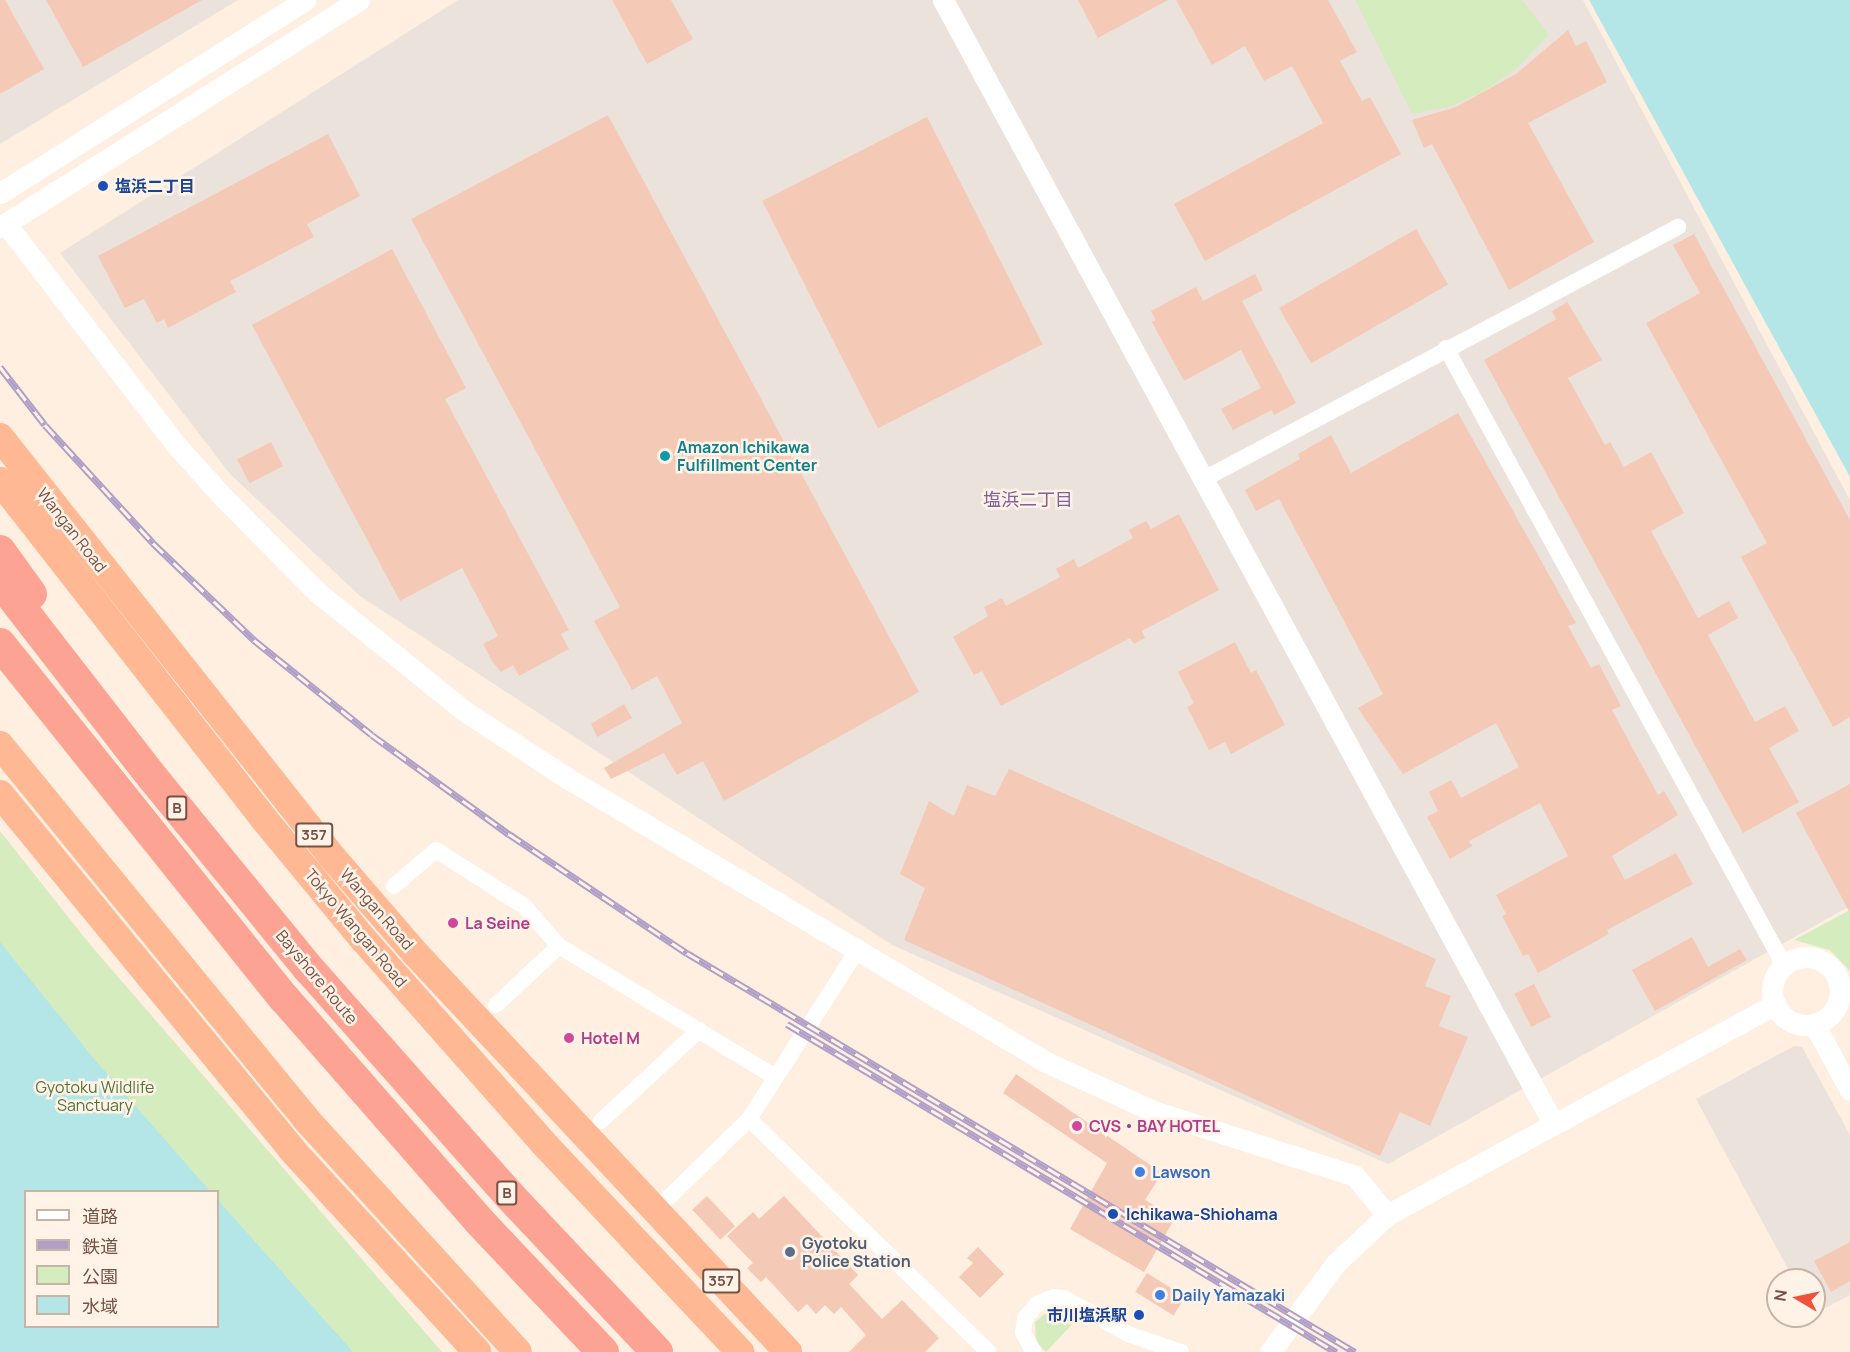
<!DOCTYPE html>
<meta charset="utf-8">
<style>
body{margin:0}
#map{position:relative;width:1850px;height:1352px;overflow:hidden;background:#feefe0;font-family:Manrope,"Noto Sans JP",sans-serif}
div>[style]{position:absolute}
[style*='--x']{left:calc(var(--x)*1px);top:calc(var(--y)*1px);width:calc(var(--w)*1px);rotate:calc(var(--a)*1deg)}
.industrial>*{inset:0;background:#ece2dc}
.green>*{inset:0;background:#d5ecbe}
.water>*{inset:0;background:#b4e6e8}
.building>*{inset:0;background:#f4c9b6;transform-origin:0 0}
.minor>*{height:16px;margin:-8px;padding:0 8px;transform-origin:8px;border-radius:8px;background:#fff}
.tertiary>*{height:21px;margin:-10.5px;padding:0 10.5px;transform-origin:10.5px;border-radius:10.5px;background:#fff}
.tertiary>.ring{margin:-10.5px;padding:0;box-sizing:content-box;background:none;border:21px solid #fff;border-radius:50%}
.trunk>*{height:28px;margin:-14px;padding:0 14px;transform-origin:14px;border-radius:14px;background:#feb894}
.motorway>*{height:32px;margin:-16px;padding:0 16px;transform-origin:16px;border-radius:16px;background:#fca393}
.rail>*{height:7px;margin-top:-3.5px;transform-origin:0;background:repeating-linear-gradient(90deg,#fff3e8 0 14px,#b09fc7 0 28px);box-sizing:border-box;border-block:2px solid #b09fc7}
.dots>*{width:16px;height:16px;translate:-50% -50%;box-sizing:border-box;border:3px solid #fff3e8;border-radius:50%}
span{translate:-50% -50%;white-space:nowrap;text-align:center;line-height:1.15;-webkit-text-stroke:5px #fff3e8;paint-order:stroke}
.shield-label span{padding:2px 4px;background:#fff3e8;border:2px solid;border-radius:4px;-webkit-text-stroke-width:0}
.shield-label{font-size:15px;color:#765246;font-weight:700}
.transit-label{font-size:16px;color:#164399;font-weight:700}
.left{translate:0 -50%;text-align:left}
.right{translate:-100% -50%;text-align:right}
.culture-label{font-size:16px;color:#0d838f;font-weight:700}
.street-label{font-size:16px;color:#765246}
.hotel-label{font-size:16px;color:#b23c85;font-weight:700}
.park-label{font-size:16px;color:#52763b}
.shop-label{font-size:16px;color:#366cbe;font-weight:700}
.service-label{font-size:16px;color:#4e5e75;font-weight:700}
.neighbourhood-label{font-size:18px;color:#81619a}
.legend{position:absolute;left:24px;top:1190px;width:195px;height:138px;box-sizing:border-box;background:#fff3e8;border:2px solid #c8b3a7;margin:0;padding:8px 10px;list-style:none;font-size:18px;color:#765246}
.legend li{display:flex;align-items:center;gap:12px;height:30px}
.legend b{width:30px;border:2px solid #c8b3a7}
.north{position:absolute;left:1766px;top:1268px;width:60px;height:60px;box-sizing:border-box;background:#fff3e8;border:2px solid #c8b3a7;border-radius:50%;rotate:279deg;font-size:16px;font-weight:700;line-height:24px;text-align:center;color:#765246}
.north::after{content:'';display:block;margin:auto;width:21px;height:27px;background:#ef533d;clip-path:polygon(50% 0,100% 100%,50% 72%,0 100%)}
</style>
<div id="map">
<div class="industrial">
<div style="clip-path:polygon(0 0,238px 0,0 144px)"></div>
<div style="clip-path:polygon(458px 0,1583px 0,1850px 500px,1850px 906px,1388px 1164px,892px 945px,360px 596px,230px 474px,60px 253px)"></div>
<div style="clip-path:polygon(1794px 1046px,1802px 1047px,1850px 1135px,1850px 1295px,1814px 1314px,1814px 1280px,1794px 1280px,1696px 1099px)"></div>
</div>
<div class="green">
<div style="clip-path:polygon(1355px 0,1522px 0,1549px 35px,1519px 66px,1486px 90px,1452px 106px,1412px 114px)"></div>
<div style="clip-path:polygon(evenodd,0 831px,88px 942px,442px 1352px,0 1352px,0 831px,26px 1192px,218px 1192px,218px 1326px,26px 1326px,26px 1192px)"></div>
<div style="clip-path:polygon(1850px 910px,1850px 971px,1830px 950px,1794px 940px)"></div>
<div style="clip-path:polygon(1053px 1307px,1077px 1319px,1046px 1352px,1036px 1342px,1035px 1322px)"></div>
</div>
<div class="water">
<div style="clip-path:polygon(1589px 0,1850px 0,1850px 477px)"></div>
<div style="clip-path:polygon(0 942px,95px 1060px,210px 1191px,26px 1192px,26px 1326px,218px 1326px,218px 1200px,353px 1352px,0 1352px)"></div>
</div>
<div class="building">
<div style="clip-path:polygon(0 0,5px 0,44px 69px,0 94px)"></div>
<div style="clip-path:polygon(46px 0,202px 0,83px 67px)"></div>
<div style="clip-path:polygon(612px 0,671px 0,693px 39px,647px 64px)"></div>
<div style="clip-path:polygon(1078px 0,1168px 0,1098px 38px)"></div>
<div style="clip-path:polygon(1176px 0,1328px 0,1357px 52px,1340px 61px,1362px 101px,1370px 97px,1401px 154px,1205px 261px,1174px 204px,1323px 123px,1292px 66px,1264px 81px,1245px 46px,1212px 65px)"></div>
<div style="clip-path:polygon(1568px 30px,1576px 46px,1586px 41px,1607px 82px,1528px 123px,1594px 242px,1509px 290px,1432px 144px,1424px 148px,1412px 120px,1456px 107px,1516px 74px)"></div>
<div style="clip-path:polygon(608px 115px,919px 692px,724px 801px,703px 761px,677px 775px,664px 753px,611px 779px,604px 768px,682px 723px,657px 676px,632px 690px,594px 621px,620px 607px,411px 219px)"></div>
<div style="left:927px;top:117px;width:255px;height:185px;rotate:63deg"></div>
<div style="clip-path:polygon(328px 134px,360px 196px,307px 224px,314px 237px,230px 281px,236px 292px,168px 328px,164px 319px,157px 323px,144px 299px,125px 308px,98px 256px)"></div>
<div style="left:1416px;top:229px;width:64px;height:158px;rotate:60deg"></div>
<div style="clip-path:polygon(1694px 234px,1850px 520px,1850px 717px,1833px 727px,1741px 557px,1767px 543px,1646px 323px,1700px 293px,1673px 245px)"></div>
<div style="clip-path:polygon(392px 249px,466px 388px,445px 399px,569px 630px,561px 634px,569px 649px,519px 676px,513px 665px,501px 672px,492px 661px,483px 644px,498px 636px,462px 568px,400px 601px,252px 325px)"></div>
<div style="clip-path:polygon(1255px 274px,1263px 290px,1242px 301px,1296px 403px,1274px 415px,1272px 410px,1233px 430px,1221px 409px,1261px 388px,1241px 350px,1184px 381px,1152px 322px,1156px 320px,1151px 311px,1196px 287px,1203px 301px)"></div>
<div style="clip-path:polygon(1567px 302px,1602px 360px,1568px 378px,1605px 445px,1610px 442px,1624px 467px,1651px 452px,1684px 513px,1651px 531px,1698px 618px,1729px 601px,1738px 618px,1708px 635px,1755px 722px,1785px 706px,1799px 731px,1769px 748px,1799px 802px,1743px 833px,1484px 360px,1556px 319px,1552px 311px)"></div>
<div style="clip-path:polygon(1458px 413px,1576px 623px,1568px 626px,1591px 668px,1599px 664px,1621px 706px,1612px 710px,1658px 795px,1664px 791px,1678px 815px,1612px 856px,1625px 880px,1676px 853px,1693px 884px,1607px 930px,1609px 934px,1538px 973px,1528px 954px,1523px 956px,1502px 916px,1506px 914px,1496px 895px,1568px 856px,1540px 803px,1469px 841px,1472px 846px,1450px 859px,1427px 817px,1438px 811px,1429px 792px,1451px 780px,1461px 798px,1519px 767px,1496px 723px,1403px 774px,1358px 708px,1383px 694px,1279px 499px,1256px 511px,1245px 490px,1300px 459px,1298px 454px,1331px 435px,1351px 473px)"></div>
<div style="left:271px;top:442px;width:27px;height:38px;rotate:63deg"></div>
<div style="clip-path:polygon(1179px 514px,1219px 590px,1142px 631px,1145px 638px,1134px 644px,1130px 638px,1001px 706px,982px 671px,974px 675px,953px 637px,988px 616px,984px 607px,1002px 598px,1006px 606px,1060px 577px,1056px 569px,1074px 559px,1078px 568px,1133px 538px,1129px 530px,1146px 521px,1151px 529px)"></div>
<div style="clip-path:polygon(1235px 642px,1251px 673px,1256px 670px,1285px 725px,1231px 754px,1225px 742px,1209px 750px,1187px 707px,1194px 703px,1178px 672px)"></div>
<div style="clip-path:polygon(624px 704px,632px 718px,597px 737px,591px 724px)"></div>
<div style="clip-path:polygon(1009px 769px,1436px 959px,1425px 986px,1451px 996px,1439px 1026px,1468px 1037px,1430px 1126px,1400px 1112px,1380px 1156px,904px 940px,925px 888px,900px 874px,929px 801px,954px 816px,967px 785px,995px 796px)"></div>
<div style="clip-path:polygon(1850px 784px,1850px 913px,1796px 813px)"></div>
<div style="clip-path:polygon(1692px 937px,1708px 967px,1740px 949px,1747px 960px,1655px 1011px,1632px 970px)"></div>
<div style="left:1534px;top:984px;width:37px;height:22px;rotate:63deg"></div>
<div style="clip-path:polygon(1016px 1074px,1162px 1173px,1145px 1200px,1175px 1218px,1144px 1272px,1070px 1229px,1107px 1163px,1003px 1093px)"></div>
<div style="left:707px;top:1196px;width:41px;height:20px;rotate:47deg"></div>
<div style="clip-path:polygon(784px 1196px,858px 1275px,849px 1284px,882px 1319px,902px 1300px,939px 1338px,925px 1352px,849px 1352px,866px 1335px,841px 1307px,834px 1314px,825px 1305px,816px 1314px,807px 1304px,798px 1312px,766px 1277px,761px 1282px,747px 1268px,753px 1263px,727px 1236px,753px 1212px,759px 1219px)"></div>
<div style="clip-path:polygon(1850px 1242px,1850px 1281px,1831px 1292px,1814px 1261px)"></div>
<div style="clip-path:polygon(978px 1247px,1004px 1274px,980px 1298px,959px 1277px,973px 1263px,967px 1258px)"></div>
<div style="left:1147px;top:1273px;width:45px;height:22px;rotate:32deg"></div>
</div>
<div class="minor">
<div style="--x:1446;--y:348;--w:704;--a:61.29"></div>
<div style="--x:1204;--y:479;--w:537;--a:-28"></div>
<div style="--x:394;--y:886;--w:55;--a:-40.6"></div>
<div style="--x:436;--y:850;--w:106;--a:32.6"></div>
<div style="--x:525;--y:907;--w:52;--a:48.9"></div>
<div style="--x:559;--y:946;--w:253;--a:31.2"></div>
<div style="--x:496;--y:1005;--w:86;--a:-43.1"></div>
<div style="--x:749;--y:1119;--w:334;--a:44.2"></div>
<div style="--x:601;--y:1121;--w:134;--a:-42.9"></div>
<div style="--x:655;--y:1211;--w:132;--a:-44.4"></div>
<div style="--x:749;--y:1119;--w:200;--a:-57.3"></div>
<div style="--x:1034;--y:1352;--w:22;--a:-120"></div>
<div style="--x:1023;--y:1333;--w:15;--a:-82"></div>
<div style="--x:1025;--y:1318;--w:18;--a:-49"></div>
<div style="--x:1037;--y:1304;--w:18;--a:-22"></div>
<div style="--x:1054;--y:1297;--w:10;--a:6"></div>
<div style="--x:1064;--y:1298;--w:73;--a:29.4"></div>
<div style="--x:1128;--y:1334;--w:56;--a:18.8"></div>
</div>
<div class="tertiary">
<div style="--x:943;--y:0;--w:1278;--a:61.49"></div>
<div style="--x:0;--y:193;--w:361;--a:-32.3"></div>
<div style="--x:6;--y:224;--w:280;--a:52.4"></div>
<div style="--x:177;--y:446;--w:69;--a:48"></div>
<div style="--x:223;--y:497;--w:134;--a:45.3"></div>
<div style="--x:317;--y:592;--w:188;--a:38.9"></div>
<div style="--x:463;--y:710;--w:124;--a:33.2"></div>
<div style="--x:567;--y:778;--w:557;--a:30.66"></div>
<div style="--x:1046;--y:1062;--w:118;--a:24.6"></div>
<div style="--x:1153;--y:1111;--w:212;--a:17.8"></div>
<div style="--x:1355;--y:1176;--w:50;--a:50.6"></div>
<div style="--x:0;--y:227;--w:425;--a:-32.3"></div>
<div class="ring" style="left:1772px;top:957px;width:47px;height:47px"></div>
<div style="--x:1814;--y:1024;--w:75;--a:61.4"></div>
<div style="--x:1270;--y:1352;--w:109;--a:-53.5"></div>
<div style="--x:1335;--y:1264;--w:71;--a:-43.3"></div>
<div style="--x:1387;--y:1215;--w:442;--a:-28.5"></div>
</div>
<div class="trunk">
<div style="--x:0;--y:437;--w:537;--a:51.66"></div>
<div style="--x:333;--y:858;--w:127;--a:49.2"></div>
<div style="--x:416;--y:954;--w:545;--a:46.93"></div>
<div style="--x:0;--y:481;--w:429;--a:52"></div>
<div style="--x:264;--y:819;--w:156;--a:50.5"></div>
<div style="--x:363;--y:939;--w:278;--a:48.5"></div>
<div style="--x:547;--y:1147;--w:282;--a:46.7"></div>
<div style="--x:0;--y:745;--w:482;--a:50.7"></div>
<div style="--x:305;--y:1118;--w:316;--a:47.7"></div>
<div style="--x:0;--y:794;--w:462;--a:50.6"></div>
<div style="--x:293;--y:1151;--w:273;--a:47.5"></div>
</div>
<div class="motorway">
<div style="--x:0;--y:551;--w:53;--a:54.2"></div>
<div style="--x:0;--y:581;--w:249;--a:52.2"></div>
<div style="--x:153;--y:778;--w:247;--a:50.8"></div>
<div style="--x:309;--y:969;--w:302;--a:48.5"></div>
<div style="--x:509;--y:1195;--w:216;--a:46.7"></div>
<div style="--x:0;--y:644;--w:454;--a:51.3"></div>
<div style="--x:284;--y:998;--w:298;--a:48.8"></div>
<div style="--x:480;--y:1222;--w:179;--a:46.6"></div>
</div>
<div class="rail">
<div style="--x:0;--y:367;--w:73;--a:52.2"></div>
<div style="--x:45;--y:425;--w:160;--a:47.5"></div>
<div style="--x:153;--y:543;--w:140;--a:43.8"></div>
<div style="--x:254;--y:640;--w:151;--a:38.8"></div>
<div style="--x:372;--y:735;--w:169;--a:35.9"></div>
<div style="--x:509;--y:834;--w:214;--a:33.8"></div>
<div style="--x:687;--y:953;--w:778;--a:30.85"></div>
<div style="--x:787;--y:1024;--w:640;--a:30.86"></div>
</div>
<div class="dots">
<div style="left:103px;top:186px;background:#1a4fb4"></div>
<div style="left:665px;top:456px;background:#0f9aa8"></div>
<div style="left:453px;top:923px;background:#d1479c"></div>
<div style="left:569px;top:1038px;background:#d1479c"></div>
<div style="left:1077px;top:1126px;background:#d1479c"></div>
<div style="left:1140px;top:1172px;background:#3f7fe0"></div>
<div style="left:1113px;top:1214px;background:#1a4fb4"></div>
<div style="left:790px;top:1252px;background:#5c6f8a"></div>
<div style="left:1160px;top:1295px;background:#3f7fe0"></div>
<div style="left:1139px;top:1315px;background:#1a4fb4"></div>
</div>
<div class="shield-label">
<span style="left:177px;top:808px">B</span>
<span style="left:314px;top:835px">357</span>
<span style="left:507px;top:1193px">B</span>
<span style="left:721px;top:1281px">357</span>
</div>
<div class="transit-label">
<span class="left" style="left:115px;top:186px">塩浜二丁目</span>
<span class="left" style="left:1126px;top:1214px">Ichikawa-Shiohama</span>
<span class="right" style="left:1127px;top:1315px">市川塩浜駅</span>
</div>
<div class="culture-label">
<span class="left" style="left:677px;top:456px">Amazon Ichikawa<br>Fulfillment Center</span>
</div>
<div class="street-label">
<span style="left:72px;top:530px;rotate:52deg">Wangan Road</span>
<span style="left:377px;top:909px;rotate:49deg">Wangan Road</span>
<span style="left:356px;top:928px;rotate:50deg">Tokyo Wangan Road</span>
<span style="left:317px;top:977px;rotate:50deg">Bayshore Route</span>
</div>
<div class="hotel-label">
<span class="left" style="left:465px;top:923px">La Seine</span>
<span class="left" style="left:581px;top:1038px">Hotel M</span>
<span class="left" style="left:1089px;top:1126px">CVS・BAY HOTEL</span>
</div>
<div class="park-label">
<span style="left:95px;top:1096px">Gyotoku Wildlife<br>Sanctuary</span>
</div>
<div class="shop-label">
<span class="left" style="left:1152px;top:1172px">Lawson</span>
<span class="left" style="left:1172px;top:1295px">Daily Yamazaki</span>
</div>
<div class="service-label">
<span class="left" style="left:802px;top:1252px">Gyotoku<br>Police Station</span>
</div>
<div class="neighbourhood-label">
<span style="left:1028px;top:499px">塩浜二丁目</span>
</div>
<ul class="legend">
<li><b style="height:8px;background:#fff"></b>道路</li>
<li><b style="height:8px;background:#b09fc7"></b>鉄道</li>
<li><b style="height:16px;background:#d5ecbe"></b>公園</li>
<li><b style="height:16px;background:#b4e6e8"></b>水域</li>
</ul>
<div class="north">N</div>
</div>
